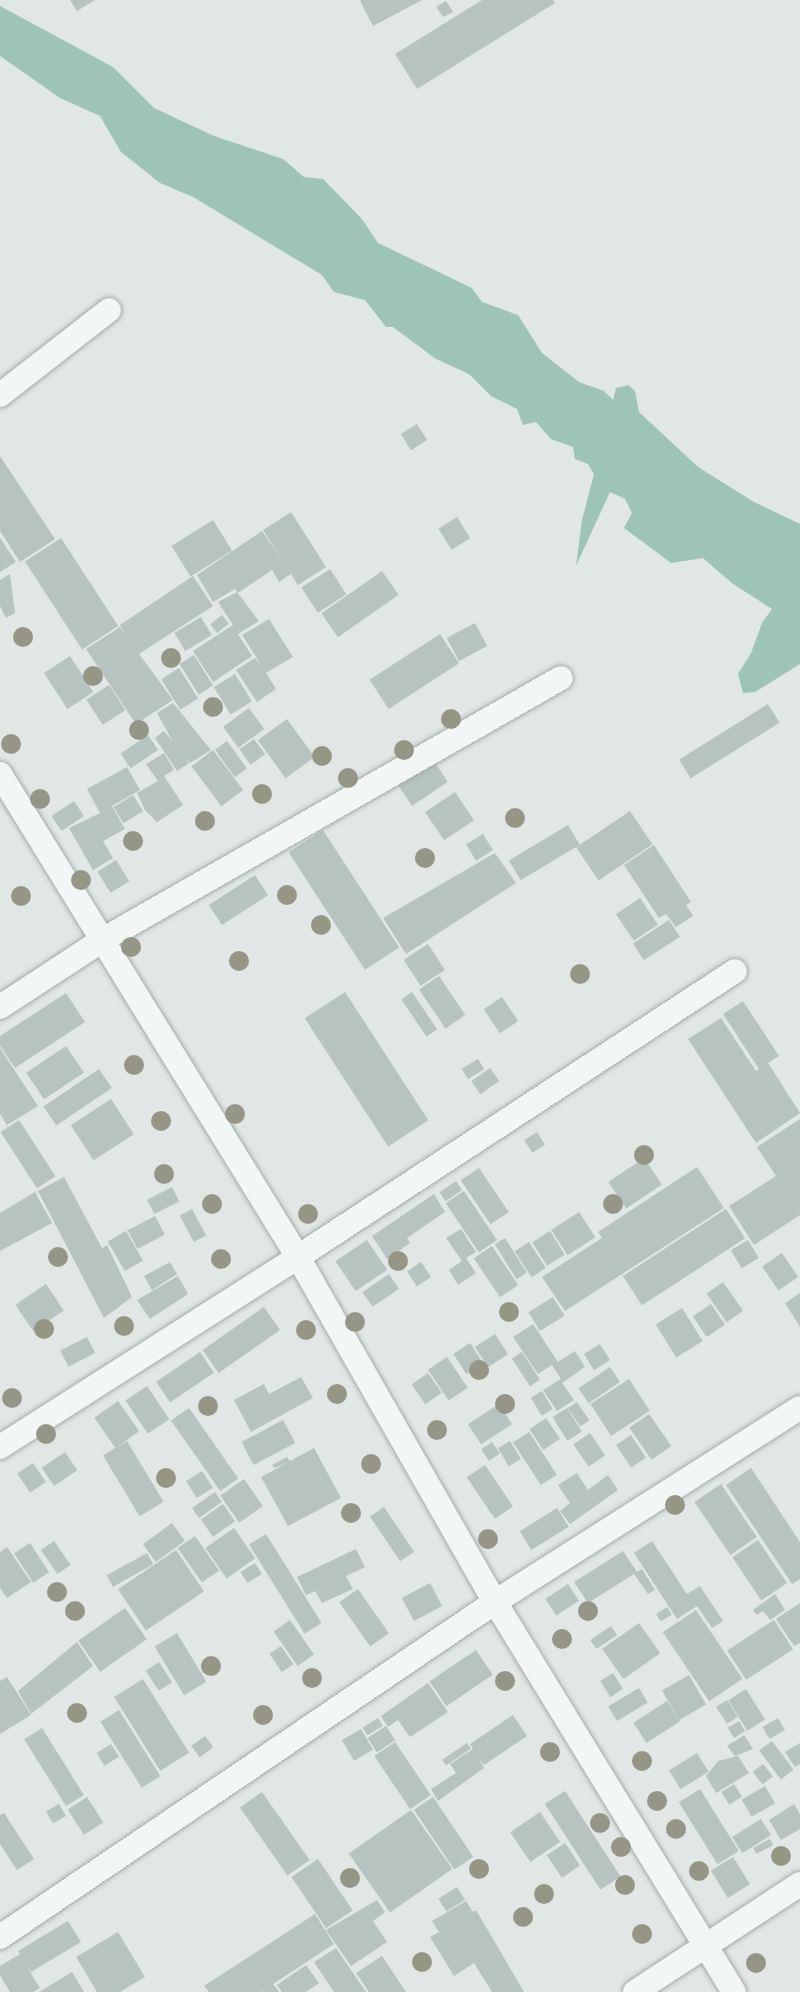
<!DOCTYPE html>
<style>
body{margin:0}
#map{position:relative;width:800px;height:1992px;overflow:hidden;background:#e0e7e5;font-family:Barlow,sans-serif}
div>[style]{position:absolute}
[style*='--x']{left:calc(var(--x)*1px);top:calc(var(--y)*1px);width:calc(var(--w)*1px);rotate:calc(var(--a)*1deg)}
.water>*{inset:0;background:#9ec4b5}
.building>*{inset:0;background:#b7c3c0;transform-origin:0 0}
.roads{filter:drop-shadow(0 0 2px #a2adaa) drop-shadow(0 0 2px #a2adaa)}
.street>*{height:24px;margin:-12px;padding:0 12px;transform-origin:12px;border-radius:12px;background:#f2f6f5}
.trees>*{width:20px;height:20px;margin:-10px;border-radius:50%;background:#959686}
span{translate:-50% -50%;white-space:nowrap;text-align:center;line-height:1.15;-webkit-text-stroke:6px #eff5f3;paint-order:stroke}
</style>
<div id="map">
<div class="water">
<div style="clip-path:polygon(0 6px,113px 67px,154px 108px,214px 136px,283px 159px,304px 177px,323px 179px,362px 219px,378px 243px,472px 288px,482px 302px,518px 315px,542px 353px,579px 382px,604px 391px,613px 400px,616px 388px,628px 385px,635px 391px,639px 412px,698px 467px,754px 502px,800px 524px,800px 664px,755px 692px,743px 693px,738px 674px,751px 653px,762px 623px,772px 609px,733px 584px,703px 558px,671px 563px,624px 528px,632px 513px,625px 499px,610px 492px,576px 566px,582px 520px,594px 474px,588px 464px,575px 459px,573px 447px,551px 439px,536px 422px,523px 425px,517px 409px,491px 396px,469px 374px,436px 359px,393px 327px,386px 327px,365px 300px,334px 292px,322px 275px,193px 197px,160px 183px,121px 152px,100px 116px,60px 98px,0 56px)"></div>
</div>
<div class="building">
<div style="clip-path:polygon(70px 0,95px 0,77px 11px)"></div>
<div style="clip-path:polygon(362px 0,422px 0,373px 26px,360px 1px)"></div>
<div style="clip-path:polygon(482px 0,553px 0,555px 3px,417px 89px,395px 54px)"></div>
<div style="clip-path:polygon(446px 1px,453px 12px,443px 17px,436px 7px)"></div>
<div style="left:417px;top:424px;width:19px;height:19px;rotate:58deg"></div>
<div style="clip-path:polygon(0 456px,55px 539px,20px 562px,0 531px)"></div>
<div style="clip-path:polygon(291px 512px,326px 567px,298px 585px,291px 574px,279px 582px,272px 570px,238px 593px,235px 589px,213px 602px,197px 575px,262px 531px,284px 563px,263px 530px)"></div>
<div style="left:457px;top:517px;width:25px;height:22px;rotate:58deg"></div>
<div style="left:213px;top:520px;width:36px;height:49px;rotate:58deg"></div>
<div style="clip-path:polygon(0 538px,16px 562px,0 572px)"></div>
<div style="left:61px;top:538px;width:105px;height:43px;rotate:57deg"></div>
<div style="left:330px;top:569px;width:30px;height:34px;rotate:57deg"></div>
<div style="left:382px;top:571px;width:29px;height:74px;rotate:55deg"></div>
<div style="clip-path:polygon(10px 574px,15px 613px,6px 618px,0 606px,0 580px)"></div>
<div style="clip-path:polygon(193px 576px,213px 606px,139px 654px,173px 700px,136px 724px,86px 649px,120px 627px,127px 637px,120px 625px)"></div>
<div style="clip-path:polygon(237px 592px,259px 621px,238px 634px,252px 656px,213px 682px,193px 651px,233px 625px,218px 602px)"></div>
<div style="left:222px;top:615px;width:11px;height:15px;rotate:52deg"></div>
<div style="left:201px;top:617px;width:21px;height:31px;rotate:59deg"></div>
<div style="clip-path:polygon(269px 619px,293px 657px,266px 673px,276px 689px,257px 702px,236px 670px,255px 658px,261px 665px,242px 635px)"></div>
<div style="left:475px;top:623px;width:26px;height:32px;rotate:62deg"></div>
<div style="left:440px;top:634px;width:35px;height:84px;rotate:57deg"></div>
<div style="left:194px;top:655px;width:36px;height:17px;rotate:58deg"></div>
<div style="left:70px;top:656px;width:43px;height:31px;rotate:57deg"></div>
<div style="left:179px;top:668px;width:36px;height:21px;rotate:58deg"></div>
<div style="left:235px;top:674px;width:32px;height:25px;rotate:58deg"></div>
<div style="left:109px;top:685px;width:30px;height:27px;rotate:57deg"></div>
<div style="clip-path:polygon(173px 703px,211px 750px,190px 763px,185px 757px,189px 763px,177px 771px,155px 738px,164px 731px,173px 742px,157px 713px)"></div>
<div style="left:768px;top:704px;width:22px;height:105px;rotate:58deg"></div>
<div style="left:249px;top:708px;width:26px;height:32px;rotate:54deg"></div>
<div style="left:287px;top:719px;width:47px;height:36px;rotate:54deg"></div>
<div style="left:148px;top:735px;width:18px;height:33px;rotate:56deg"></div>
<div style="left:254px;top:739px;width:19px;height:18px;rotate:54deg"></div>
<div style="left:227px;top:741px;width:34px;height:15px;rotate:54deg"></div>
<div style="left:213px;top:750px;width:50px;height:27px;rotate:53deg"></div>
<div style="clip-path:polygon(164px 753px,174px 770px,164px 776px,183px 805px,157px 822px,145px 810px,137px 793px,158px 781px,146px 764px)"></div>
<div style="left:431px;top:757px;width:30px;height:43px;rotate:56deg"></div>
<div style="clip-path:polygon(127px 767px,140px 790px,112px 806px,125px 829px,103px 841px,113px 858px,93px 870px,69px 828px,100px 813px,87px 789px)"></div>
<div style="left:455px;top:792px;width:34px;height:36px;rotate:56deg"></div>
<div style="left:133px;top:795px;width:19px;height:23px;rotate:58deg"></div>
<div style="left:74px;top:801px;width:18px;height:27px;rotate:56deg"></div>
<div style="left:630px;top:811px;width:40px;height:65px;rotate:56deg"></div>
<div style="left:568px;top:825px;width:23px;height:69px;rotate:59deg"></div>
<div style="left:323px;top:830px;width:140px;height:41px;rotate:57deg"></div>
<div style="left:483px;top:834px;width:19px;height:20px;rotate:58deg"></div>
<div style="clip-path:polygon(654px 845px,691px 902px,686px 905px,693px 916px,676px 927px,666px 914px,659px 918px,624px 865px)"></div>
<div style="clip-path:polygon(495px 853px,516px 883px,406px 954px,383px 918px)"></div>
<div style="left:116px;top:860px;width:25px;height:22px;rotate:58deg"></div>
<div style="left:255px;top:875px;width:24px;height:55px;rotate:57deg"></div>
<div style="left:640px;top:898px;width:32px;height:29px;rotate:56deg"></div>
<div style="left:669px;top:920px;width:20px;height:43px;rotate:57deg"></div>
<div style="left:428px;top:944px;width:31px;height:29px;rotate:57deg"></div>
<div style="left:439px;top:976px;width:47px;height:24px;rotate:56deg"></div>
<div style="left:345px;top:992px;width:153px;height:48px;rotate:57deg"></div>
<div style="left:412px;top:992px;width:45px;height:13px;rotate:56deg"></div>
<div style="clip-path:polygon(66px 993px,85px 1022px,15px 1068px,0 1046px,0 1036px)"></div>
<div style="left:502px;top:997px;width:29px;height:22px;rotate:56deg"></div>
<div style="clip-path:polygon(743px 1001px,779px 1056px,768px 1063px,800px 1113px,756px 1143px,688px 1039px,721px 1018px,756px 1071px,759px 1069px,723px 1014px)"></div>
<div style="left:66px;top:1046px;width:32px;height:48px;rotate:56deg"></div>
<div style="clip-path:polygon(0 1048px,38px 1106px,7px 1125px,0 1114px)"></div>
<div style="left:478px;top:1059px;width:12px;height:19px;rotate:59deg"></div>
<div style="left:490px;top:1068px;width:16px;height:23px;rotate:55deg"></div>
<div style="left:99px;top:1069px;width:23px;height:67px;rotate:56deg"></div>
<div style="left:111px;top:1099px;width:42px;height:48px;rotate:57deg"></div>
<div style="clip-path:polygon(800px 1119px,800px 1215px,754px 1245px,729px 1206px,776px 1176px,757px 1147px)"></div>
<div style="left:19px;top:1120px;width:67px;height:22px;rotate:57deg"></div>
<div style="left:537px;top:1132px;width:15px;height:15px;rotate:58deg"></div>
<div style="left:644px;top:1158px;width:32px;height:43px;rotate:56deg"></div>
<div style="clip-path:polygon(697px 1167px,724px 1208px,565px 1311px,542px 1277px,602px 1238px,598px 1232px)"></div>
<div style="left:479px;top:1168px;width:53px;height:22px;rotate:56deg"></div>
<div style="clip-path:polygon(64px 1177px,102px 1248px,107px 1245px,132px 1297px,104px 1318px,38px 1191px)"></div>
<div style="left:456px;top:1181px;width:11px;height:20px;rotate:56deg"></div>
<div style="left:172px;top:1187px;width:16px;height:28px;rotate:63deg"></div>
<div style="left:464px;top:1191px;width:59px;height:22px;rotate:56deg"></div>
<div style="clip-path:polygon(35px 1192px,52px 1223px,0 1251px,0 1213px)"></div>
<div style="clip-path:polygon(434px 1194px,445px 1212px,407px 1238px,410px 1243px,387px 1259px,372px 1236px)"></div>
<div style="left:192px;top:1209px;width:30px;height:14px;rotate:62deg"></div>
<div style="left:726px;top:1209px;width:35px;height:123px;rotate:57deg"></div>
<div style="left:579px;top:1212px;width:30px;height:33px;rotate:57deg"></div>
<div style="left:155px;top:1216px;width:21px;height:31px;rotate:62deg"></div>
<div style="clip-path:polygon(461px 1229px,476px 1252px,466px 1258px,476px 1273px,458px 1285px,449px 1270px,462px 1261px,446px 1238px)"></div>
<div style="left:126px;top:1231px;width:34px;height:21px;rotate:60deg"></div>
<div style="left:550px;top:1231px;width:28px;height:21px;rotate:58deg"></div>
<div style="left:505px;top:1238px;width:41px;height:12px;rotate:58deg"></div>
<div style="left:367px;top:1240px;width:36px;height:38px;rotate:56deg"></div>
<div style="left:748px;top:1240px;width:21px;height:20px;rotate:59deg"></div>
<div style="left:529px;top:1242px;width:31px;height:17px;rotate:57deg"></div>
<div style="left:492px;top:1246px;width:47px;height:22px;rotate:56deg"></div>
<div style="left:782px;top:1253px;width:29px;height:24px;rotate:56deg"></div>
<div style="clip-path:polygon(170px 1262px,177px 1274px,152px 1290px,144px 1276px)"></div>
<div style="left:421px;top:1262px;width:18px;height:17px;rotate:56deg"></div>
<div style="left:389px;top:1274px;width:18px;height:32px;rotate:56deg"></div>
<div style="clip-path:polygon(178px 1276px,188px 1294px,150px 1319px,137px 1300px)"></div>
<div style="left:723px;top:1282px;width:35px;height:20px;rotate:55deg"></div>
<div style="left:46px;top:1284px;width:32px;height:37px;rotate:56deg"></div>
<div style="clip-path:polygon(800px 1293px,800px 1327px,785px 1303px)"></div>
<div style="left:553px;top:1297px;width:22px;height:29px;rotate:58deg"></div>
<div style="left:711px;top:1304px;width:25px;height:22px;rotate:56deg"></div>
<div style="left:264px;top:1307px;width:28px;height:75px;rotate:55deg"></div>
<div style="left:682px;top:1308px;width:39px;height:31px;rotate:58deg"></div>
<div style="clip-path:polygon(533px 1324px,558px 1362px,575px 1351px,585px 1367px,562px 1383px,574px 1400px,557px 1411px,543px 1390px,561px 1379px,552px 1365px,538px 1374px,513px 1337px)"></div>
<div style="left:495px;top:1334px;width:24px;height:24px;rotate:57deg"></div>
<div style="left:87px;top:1337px;width:18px;height:30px;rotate:63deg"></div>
<div style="left:470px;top:1343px;width:24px;height:20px;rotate:57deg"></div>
<div style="left:600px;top:1344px;width:19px;height:19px;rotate:58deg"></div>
<div style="left:200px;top:1352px;width:25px;height:53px;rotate:56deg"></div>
<div style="left:522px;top:1352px;width:33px;height:12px;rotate:57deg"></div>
<div style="left:447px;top:1357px;width:37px;height:23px;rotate:56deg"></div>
<div style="left:610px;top:1367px;width:18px;height:38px;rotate:56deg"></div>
<div style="left:428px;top:1373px;width:24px;height:20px;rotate:55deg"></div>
<div style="clip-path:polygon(301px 1377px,313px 1398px,251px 1432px,234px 1400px,264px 1384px,269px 1394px)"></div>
<div style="left:629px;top:1379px;width:38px;height:46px;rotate:57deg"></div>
<div style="left:147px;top:1386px;width:40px;height:26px;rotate:56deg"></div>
<div style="left:542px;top:1391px;width:21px;height:13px;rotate:59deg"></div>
<div style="left:118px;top:1401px;width:37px;height:29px;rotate:55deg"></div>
<div style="left:577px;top:1402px;width:22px;height:11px;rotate:56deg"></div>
<div style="left:499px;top:1404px;width:24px;height:37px;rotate:57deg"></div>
<div style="left:189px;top:1408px;width:86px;height:22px;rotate:55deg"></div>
<div style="left:567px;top:1408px;width:28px;height:17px;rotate:58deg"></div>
<div style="left:649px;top:1414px;width:39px;height:24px;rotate:55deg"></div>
<div style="left:546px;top:1418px;width:25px;height:20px;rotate:56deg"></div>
<div style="left:283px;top:1420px;width:26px;height:47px;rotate:62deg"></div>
<div style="left:529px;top:1432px;width:51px;height:19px;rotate:57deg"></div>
<div style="left:590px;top:1433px;width:27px;height:20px;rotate:56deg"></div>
<div style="left:631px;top:1435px;width:27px;height:18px;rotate:56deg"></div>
<div style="left:127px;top:1441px;width:71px;height:28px;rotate:59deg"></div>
<div style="left:510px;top:1441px;width:21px;height:14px;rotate:59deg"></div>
<div style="left:492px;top:1442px;width:14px;height:13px;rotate:56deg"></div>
<div style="clip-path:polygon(314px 1448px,341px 1498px,288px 1526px,261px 1477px,287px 1463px,274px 1468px,272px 1465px,287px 1457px,290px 1461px)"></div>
<div style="left:65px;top:1452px;width:22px;height:28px;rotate:56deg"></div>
<div style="left:33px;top:1463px;width:23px;height:19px;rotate:56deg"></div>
<div style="left:485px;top:1465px;width:50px;height:22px;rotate:56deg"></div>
<div style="clip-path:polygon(751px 1468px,800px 1542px,800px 1579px,792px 1584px,726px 1485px)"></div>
<div style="left:202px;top:1471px;width:20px;height:19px;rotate:57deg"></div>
<div style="clip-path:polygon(577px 1473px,588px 1490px,608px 1475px,618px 1490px,570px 1524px,560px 1511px,570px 1503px,558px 1485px)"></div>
<div style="left:244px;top:1479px;width:33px;height:29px;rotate:55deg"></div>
<div style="left:721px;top:1484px;width:64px;height:32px;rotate:56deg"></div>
<div style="left:215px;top:1492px;width:12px;height:28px;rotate:55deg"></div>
<div style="left:223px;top:1504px;width:21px;height:27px;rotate:55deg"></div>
<div style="left:384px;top:1507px;width:54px;height:17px;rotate:56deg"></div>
<div style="left:557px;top:1508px;width:22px;height:44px;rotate:58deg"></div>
<div style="left:172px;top:1523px;width:22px;height:36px;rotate:54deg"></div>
<div style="left:234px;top:1528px;width:37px;height:35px;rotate:55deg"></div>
<div style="left:266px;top:1534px;width:105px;height:20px;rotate:58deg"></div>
<div style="left:195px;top:1536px;width:42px;height:21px;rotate:55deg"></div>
<div style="left:758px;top:1540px;width:52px;height:31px;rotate:56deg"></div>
<div style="left:54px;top:1541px;width:29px;height:16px;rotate:55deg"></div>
<div style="clip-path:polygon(652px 1541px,687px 1594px,700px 1586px,723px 1621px,712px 1628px,697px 1606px,677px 1619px,634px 1553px)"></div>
<div style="left:30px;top:1543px;width:35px;height:19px;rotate:57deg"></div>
<div style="clip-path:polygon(7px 1547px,31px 1582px,7px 1598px,0 1588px,0 1552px)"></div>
<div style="clip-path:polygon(356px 1549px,365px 1567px,346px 1576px,353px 1589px,322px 1603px,315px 1591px,306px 1595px,297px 1577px)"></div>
<div style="left:176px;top:1550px;width:50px;height:70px;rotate:56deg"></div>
<div style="clip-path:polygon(623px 1551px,637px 1572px,642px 1569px,655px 1590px,648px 1594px,634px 1574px,588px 1603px,574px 1582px)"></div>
<div style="left:147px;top:1553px;width:13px;height:46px;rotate:61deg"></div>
<div style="left:255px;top:1563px;width:13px;height:17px;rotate:58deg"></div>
<div style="left:430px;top:1583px;width:26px;height:32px;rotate:62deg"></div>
<div style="left:568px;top:1584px;width:20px;height:27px;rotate:57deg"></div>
<div style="left:358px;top:1589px;width:54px;height:23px;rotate:55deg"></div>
<div style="clip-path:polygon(775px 1594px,785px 1610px,770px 1620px,763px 1611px,757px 1615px,753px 1610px)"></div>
<div style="clip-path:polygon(800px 1603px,800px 1643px,794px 1646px,776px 1619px)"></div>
<div style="left:667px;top:1607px;width:9px;height:13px;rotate:58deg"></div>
<div style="left:125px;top:1608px;width:38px;height:57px;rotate:55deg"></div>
<div style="left:696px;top:1610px;width:83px;height:40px;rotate:56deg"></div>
<div style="left:290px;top:1620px;width:42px;height:20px;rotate:55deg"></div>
<div style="left:774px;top:1620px;width:35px;height:56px;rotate:57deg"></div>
<div style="left:639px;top:1623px;width:37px;height:45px;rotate:55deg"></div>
<div style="left:611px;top:1626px;width:11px;height:25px;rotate:56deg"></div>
<div style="left:177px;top:1633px;width:57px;height:26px;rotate:59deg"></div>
<div style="clip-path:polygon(77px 1642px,93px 1666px,31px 1714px,18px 1691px)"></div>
<div style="left:281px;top:1646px;width:22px;height:14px;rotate:56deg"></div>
<div style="left:476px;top:1650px;width:30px;height:56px;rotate:56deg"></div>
<div style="left:159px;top:1662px;width:24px;height:16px;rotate:57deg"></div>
<div style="left:613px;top:1673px;width:19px;height:15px;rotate:58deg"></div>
<div style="left:689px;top:1675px;width:34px;height:31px;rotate:60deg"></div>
<div style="clip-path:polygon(7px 1677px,31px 1715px,0 1734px,0 1681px)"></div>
<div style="left:143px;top:1679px;width:87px;height:34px;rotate:58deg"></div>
<div style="clip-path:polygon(428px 1683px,448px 1712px,410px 1737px,398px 1720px,388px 1727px,381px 1716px)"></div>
<div style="left:639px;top:1688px;width:17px;height:36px;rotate:59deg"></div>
<div style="left:746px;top:1689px;width:36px;height:21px;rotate:58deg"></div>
<div style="left:727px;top:1700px;width:20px;height:13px;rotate:57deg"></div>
<div style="left:667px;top:1701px;width:24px;height:40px;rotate:57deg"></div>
<div style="left:119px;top:1710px;width:78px;height:22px;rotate:58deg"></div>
<div style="clip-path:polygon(513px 1715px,527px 1736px,484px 1765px,479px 1759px,484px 1768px,438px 1801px,431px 1789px,456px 1773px,450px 1764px,473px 1749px,470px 1744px)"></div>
<div style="left:378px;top:1718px;width:9px;height:18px;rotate:58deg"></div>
<div style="left:778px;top:1718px;width:14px;height:18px;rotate:60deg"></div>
<div style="left:739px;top:1721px;width:12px;height:13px;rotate:59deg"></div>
<div style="left:386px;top:1726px;width:17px;height:22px;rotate:57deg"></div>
<div style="left:42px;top:1728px;width:79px;height:21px;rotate:58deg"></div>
<div style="left:361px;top:1729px;width:24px;height:22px;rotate:60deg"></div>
<div style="clip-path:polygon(744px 1735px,753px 1749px,735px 1756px,727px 1746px)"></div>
<div style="left:205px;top:1736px;width:14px;height:17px;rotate:54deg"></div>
<div style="left:772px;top:1741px;width:36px;height:16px;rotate:53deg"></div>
<div style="left:395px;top:1742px;width:64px;height:25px;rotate:56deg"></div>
<div style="left:467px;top:1743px;width:7px;height:30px;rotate:56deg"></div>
<div style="clip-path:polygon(800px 1743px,800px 1764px,795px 1767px,785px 1752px)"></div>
<div style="left:111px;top:1744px;width:15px;height:17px;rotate:58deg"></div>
<div style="left:697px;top:1753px;width:22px;height:33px;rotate:58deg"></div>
<div style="clip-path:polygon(738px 1756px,749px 1773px,716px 1793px,706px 1776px,718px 1761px)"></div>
<div style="left:763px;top:1764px;width:16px;height:13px;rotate:52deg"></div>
<div style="left:734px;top:1784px;width:15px;height:15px;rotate:58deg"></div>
<div style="left:765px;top:1786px;width:20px;height:27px;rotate:60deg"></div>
<div style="left:700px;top:1789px;width:73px;height:25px;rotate:58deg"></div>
<div style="left:565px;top:1791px;width:102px;height:24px;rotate:57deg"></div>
<div style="left:262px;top:1792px;width:83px;height:27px;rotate:55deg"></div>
<div style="left:87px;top:1797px;width:30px;height:23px;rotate:57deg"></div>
<div style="left:433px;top:1797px;width:72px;height:23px;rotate:56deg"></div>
<div style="left:59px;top:1804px;width:14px;height:15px;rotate:60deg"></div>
<div style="clip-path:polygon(794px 1804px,800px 1814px,800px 1829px,781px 1840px,769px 1820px)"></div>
<div style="left:411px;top:1810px;width:72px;height:76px;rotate:55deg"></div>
<div style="left:540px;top:1812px;width:36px;height:36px;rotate:56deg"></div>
<div style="clip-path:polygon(4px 1813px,34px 1859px,17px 1870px,0 1844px,0 1815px)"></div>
<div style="left:761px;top:1819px;width:19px;height:34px;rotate:58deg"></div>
<div style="left:770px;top:1839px;width:7px;height:19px;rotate:63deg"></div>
<div style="left:565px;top:1843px;width:27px;height:22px;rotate:56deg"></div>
<div style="left:733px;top:1857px;width:32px;height:26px;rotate:58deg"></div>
<div style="left:318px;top:1859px;width:62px;height:32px;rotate:56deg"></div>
<div style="left:457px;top:1887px;width:15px;height:22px;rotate:58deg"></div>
<div style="clip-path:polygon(377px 1900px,385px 1912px,373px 1921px,387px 1942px,351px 1966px,326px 1930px)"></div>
<div style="clip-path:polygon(466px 1901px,473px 1912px,476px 1910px,524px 1992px,492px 1992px,474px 1963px,454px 1976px,430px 1937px,439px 1932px,432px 1921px)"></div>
<div style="clip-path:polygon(315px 1914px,334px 1944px,273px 1984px,279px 1992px,262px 1992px,267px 1988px,261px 1992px,209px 1992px,204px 1986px)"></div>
<div style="clip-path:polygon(68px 1921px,81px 1942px,31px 1972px,24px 1962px,40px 1988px,33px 1992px,10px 1992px,0 1975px,0 1966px,20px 1954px,18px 1951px)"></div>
<div style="clip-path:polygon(118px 1932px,145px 1977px,120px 1992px,97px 1992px,76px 1957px)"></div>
<div style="clip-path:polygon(336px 1948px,366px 1992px,334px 1992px,314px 1962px)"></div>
<div style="clip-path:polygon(382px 1956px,406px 1992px,369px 1992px,356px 1973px)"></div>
<div style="clip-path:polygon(306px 1965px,319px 1983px,306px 1992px,282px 1992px,277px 1985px)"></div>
<div style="clip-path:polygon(72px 1972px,84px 1992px,39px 1992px)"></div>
</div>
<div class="roads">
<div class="street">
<div style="--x:0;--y:395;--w:138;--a:-37.9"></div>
<div style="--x:0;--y:774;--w:568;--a:58.33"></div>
<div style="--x:298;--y:1257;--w:397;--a:60.3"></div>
<div style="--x:495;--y:1602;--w:457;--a:58.5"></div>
<div style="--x:0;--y:1007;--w:124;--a:-33.2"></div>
<div style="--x:104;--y:939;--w:526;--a:-29.73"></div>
<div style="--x:0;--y:1447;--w:353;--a:-32.5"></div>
<div style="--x:298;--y:1257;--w:522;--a:-33.2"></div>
<div style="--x:0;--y:1937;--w:598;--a:-34.09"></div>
<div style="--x:495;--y:1602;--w:361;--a:-32.5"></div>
<div style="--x:635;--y:1992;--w:197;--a:-33.2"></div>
</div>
</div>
<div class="trees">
<div style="left:23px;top:637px"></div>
<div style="left:171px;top:658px"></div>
<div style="left:93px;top:676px"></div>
<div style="left:213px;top:707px"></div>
<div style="left:451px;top:719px"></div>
<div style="left:139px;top:730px"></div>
<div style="left:11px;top:744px"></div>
<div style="left:404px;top:750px"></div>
<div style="left:322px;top:756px"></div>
<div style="left:348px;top:778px"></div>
<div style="left:262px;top:794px"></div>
<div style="left:40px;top:799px"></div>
<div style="left:515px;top:818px"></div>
<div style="left:205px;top:821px"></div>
<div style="left:133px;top:841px"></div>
<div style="left:425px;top:858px"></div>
<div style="left:81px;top:880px"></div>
<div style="left:287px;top:895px"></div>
<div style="left:21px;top:896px"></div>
<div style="left:321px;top:925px"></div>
<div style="left:131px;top:947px"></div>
<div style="left:239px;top:961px"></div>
<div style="left:580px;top:974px"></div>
<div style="left:134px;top:1065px"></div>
<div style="left:235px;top:1114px"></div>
<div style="left:161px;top:1121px"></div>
<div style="left:644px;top:1155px"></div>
<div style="left:164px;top:1174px"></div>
<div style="left:212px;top:1204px"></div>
<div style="left:613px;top:1204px"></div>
<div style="left:308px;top:1214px"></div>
<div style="left:58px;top:1257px"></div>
<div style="left:221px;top:1259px"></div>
<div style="left:398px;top:1261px"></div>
<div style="left:509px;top:1312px"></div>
<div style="left:355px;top:1322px"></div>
<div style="left:124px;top:1326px"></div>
<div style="left:44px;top:1329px"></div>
<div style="left:306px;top:1330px"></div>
<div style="left:479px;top:1370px"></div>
<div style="left:337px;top:1394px"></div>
<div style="left:12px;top:1398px"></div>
<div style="left:505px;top:1404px"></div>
<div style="left:208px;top:1406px"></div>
<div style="left:437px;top:1430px"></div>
<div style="left:46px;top:1434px"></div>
<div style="left:371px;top:1464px"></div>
<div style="left:166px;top:1478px"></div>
<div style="left:675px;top:1505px"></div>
<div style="left:351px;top:1513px"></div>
<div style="left:488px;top:1539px"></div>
<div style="left:57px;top:1592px"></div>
<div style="left:75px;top:1611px"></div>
<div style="left:588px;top:1611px"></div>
<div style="left:562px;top:1639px"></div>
<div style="left:211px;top:1666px"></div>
<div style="left:312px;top:1678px"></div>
<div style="left:505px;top:1681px"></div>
<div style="left:77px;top:1713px"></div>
<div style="left:263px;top:1715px"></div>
<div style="left:550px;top:1752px"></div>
<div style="left:642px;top:1761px"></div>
<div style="left:657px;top:1801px"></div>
<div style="left:600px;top:1823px"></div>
<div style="left:676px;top:1829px"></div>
<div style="left:621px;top:1847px"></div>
<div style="left:781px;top:1856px"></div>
<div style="left:479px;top:1869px"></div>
<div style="left:699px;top:1871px"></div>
<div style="left:350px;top:1878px"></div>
<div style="left:625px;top:1885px"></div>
<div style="left:544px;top:1894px"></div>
<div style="left:523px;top:1917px"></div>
<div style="left:642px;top:1934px"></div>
<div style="left:422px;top:1962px"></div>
<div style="left:756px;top:1963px"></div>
</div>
</div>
